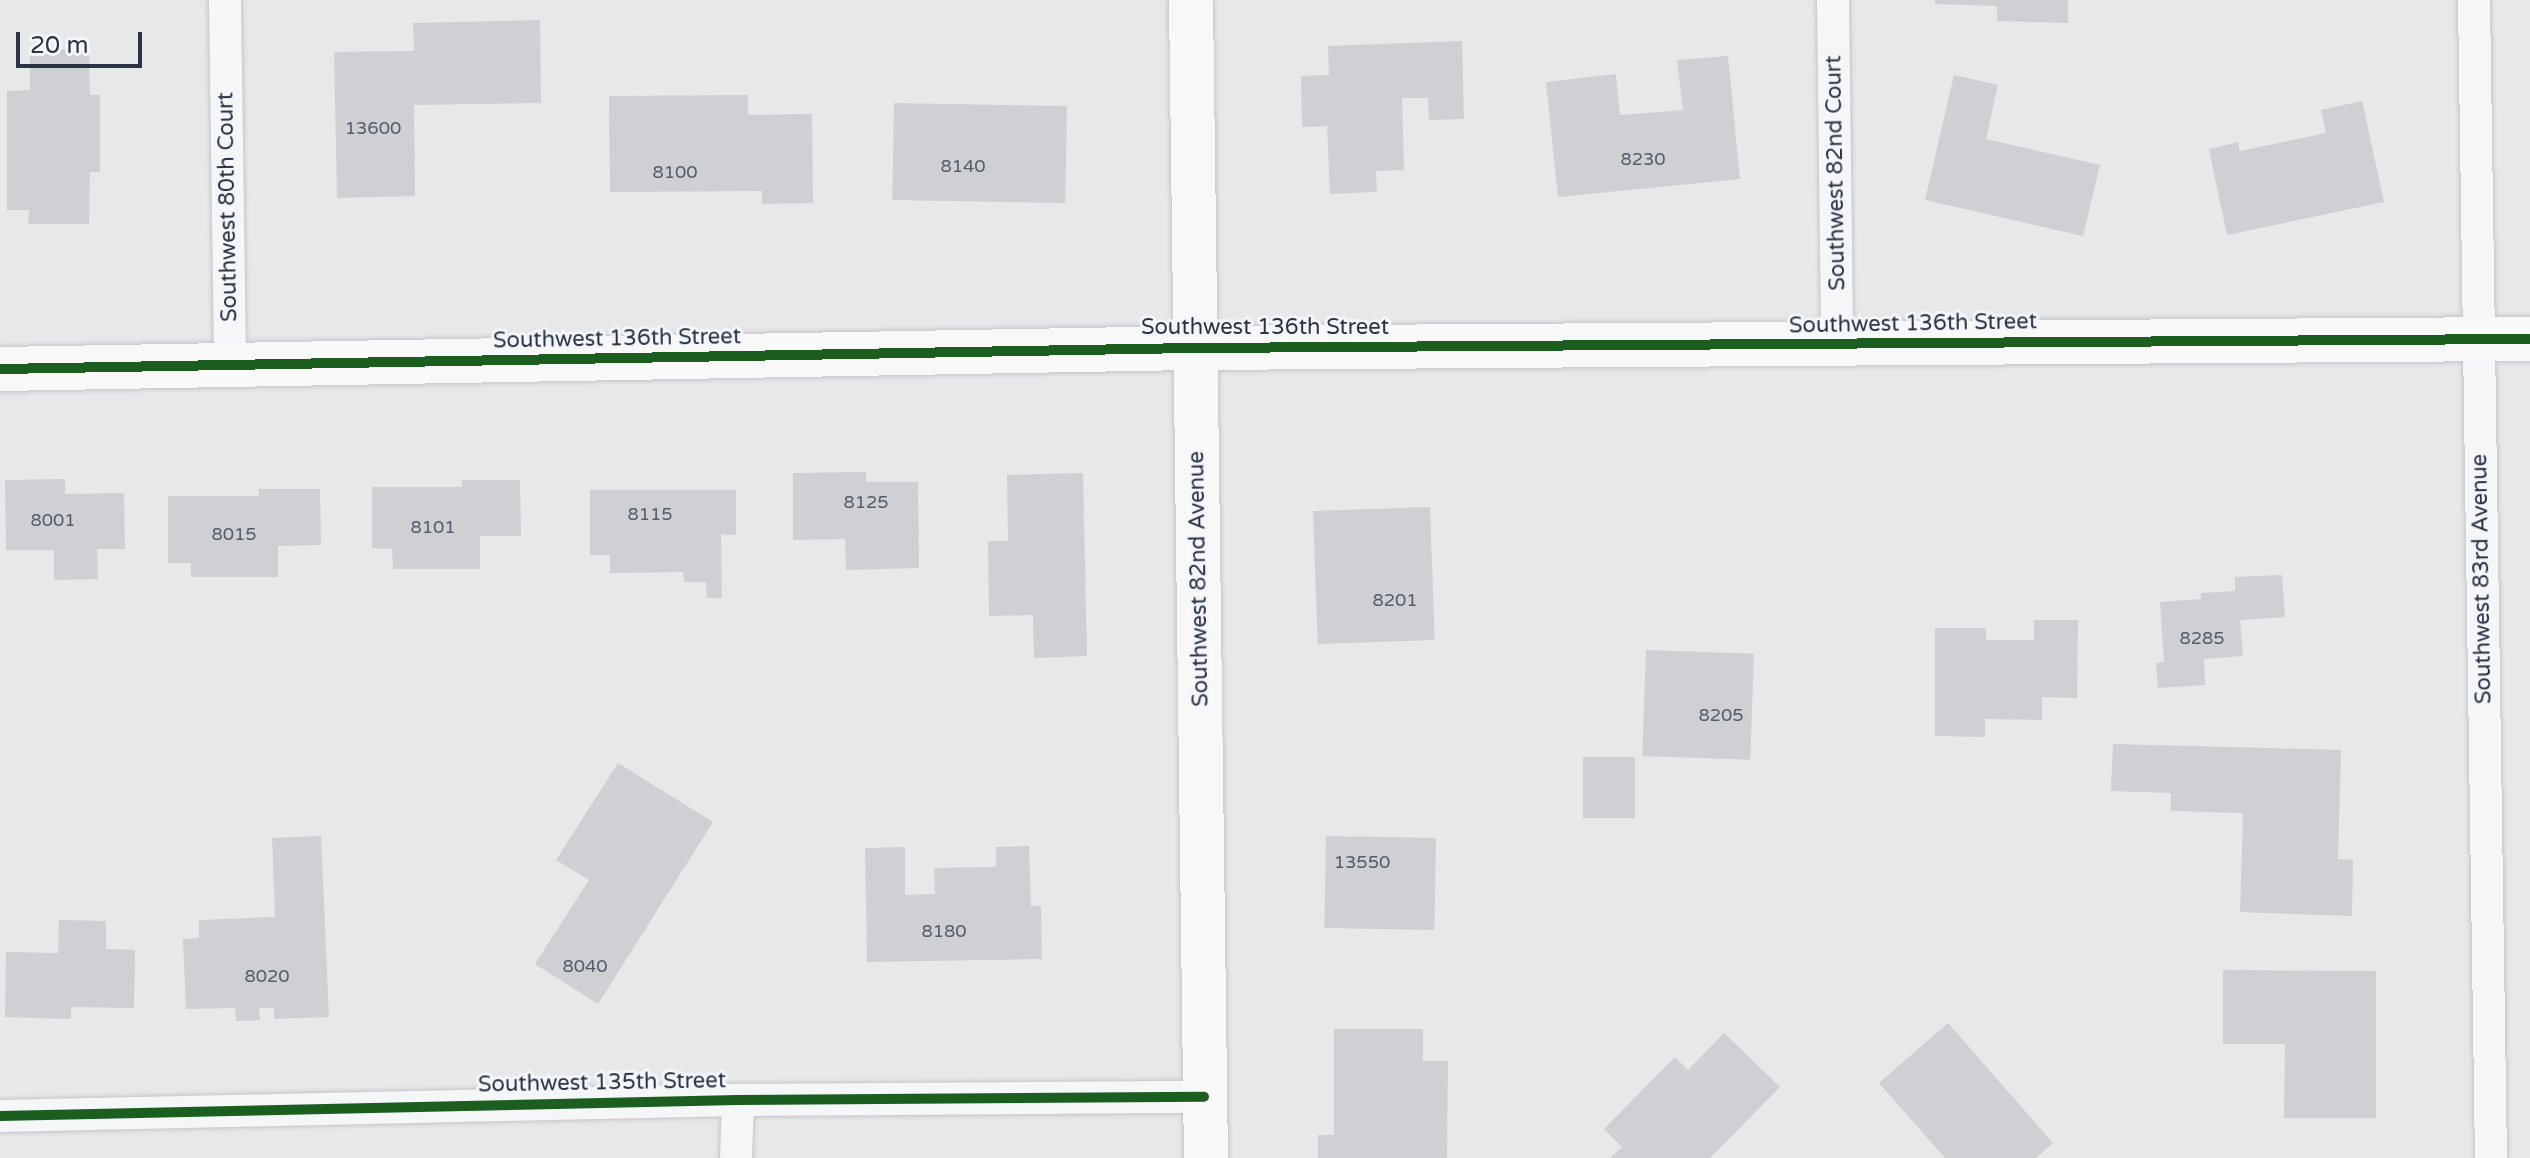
<!DOCTYPE html>
<style>
body{margin:0}
#map{position:relative;width:2530px;height:1158px;overflow:hidden;background:#e6e8ea;font-family:"Varela Round",sans-serif}
div>[style]{position:absolute}
[style*='--x']{left:calc(var(--x)*1px);top:calc(var(--y)*1px);width:calc(var(--w)*1px);rotate:calc(var(--a)*1deg)}
.building>*{inset:0;background:#ced0d3;transform-origin:0 0}
.roads{filter:drop-shadow(0 0 2px #c4c6c8) drop-shadow(0 0 2px #c4c6c8)}
.street>*{height:32px;margin:-16px;padding:0 16px;transform-origin:16px;border-radius:16px;background:#f5f6f7}
.secondary>*{height:44px;margin:-22px;padding:0 22px;transform-origin:22px;border-radius:22px;background:#f8f8f8}
.cycleway>*{height:10px;margin:-5px;padding:0 5px;transform-origin:5px;border-radius:5px;background:#1b5e20}
span{translate:-50% -50%;white-space:nowrap;text-align:center;line-height:1.15;-webkit-text-stroke:6px #f4f6f9;paint-order:stroke}
.number-label{font-size:18px;color:#545c69}
.number-label span{-webkit-text-stroke-width:0}
.street-label{font-size:22px;color:#2b3445}
.scale{position:absolute;left:16px;top:32px;width:126px;height:36px;box-sizing:border-box;border:4px solid #2b3445;border-top:0;padding-left:10px;font-size:24px;line-height:28px;white-space:nowrap;color:#2b3445;-webkit-text-stroke:6px #f4f6f9;paint-order:stroke}
</style>
<div id="map">
<div class="building">
<div style="clip-path:polygon(1935px 0,2068px 0,2068px 23px,1997px 21px,1997px 6px,1935px 4px)"></div>
<div style="clip-path:polygon(540px 20px,541px 103px,414px 105px,415px 196px,337px 198px,334px 52px,414px 51px,413px 23px)"></div>
<div style="clip-path:polygon(1462px 41px,1464px 119px,1429px 120px,1428px 98px,1402px 98px,1404px 170px,1376px 171px,1377px 192px,1330px 194px,1327px 126px,1302px 127px,1301px 76px,1329px 75px,1328px 46px)"></div>
<div style="clip-path:polygon(89px 49px,90px 95px,100px 95px,100px 172px,90px 172px,89px 224px,28px 224px,29px 210px,7px 210px,7px 91px,30px 90px,30px 50px)"></div>
<div style="clip-path:polygon(1728px 56px,1740px 179px,1558px 197px,1546px 82px,1616px 74px,1620px 115px,1683px 110px,1677px 60px)"></div>
<div style="clip-path:polygon(1954px 75px,1998px 85px,1986px 139px,2100px 165px,2083px 236px,1925px 200px)"></div>
<div style="clip-path:polygon(748px 95px,748px 115px,812px 114px,813px 203px,762px 204px,762px 191px,610px 192px,609px 96px)"></div>
<div style="clip-path:polygon(2362px 101px,2384px 202px,2227px 235px,2209px 149px,2238px 142px,2240px 151px,2326px 133px,2321px 110px)"></div>
<div style="left:894px;top:103px;width:173px;height:97px;rotate:1deg"></div>
<div style="clip-path:polygon(866px 472px,866px 482px,918px 482px,919px 568px,846px 570px,845px 539px,793px 540px,793px 473px)"></div>
<div style="clip-path:polygon(1083px 473px,1087px 656px,1034px 658px,1033px 615px,989px 616px,988px 541px,1008px 541px,1007px 475px)"></div>
<div style="clip-path:polygon(65px 479px,65px 494px,124px 493px,125px 549px,97px 549px,98px 579px,54px 580px,54px 550px,6px 550px,5px 480px)"></div>
<div style="clip-path:polygon(462px 480px,520px 480px,521px 536px,480px 536px,480px 569px,393px 569px,392px 549px,372px 548px,372px 487px,462px 487px)"></div>
<div style="clip-path:polygon(259px 489px,320px 489px,321px 545px,278px 546px,278px 577px,191px 577px,191px 563px,168px 563px,168px 496px,259px 496px)"></div>
<div style="clip-path:polygon(590px 490px,736px 490px,736px 535px,721px 534px,722px 598px,707px 598px,706px 582px,684px 582px,683px 572px,610px 573px,610px 555px,590px 555px)"></div>
<div style="left:1430px;top:507px;width:133px;height:117px;rotate:88deg"></div>
<div style="clip-path:polygon(2282px 575px,2285px 617px,2240px 620px,2243px 656px,2204px 659px,2205px 685px,2158px 688px,2156px 663px,2164px 662px,2160px 602px,2201px 599px,2201px 593px,2235px 591px,2235px 577px)"></div>
<div style="clip-path:polygon(2034px 620px,2078px 620px,2077px 698px,2042px 697px,2042px 720px,1985px 719px,1985px 737px,1935px 736px,1935px 628px,1986px 628px,1986px 640px,2034px 640px)"></div>
<div style="left:1646px;top:650px;width:108px;height:106px;rotate:2deg"></div>
<div style="clip-path:polygon(2113px 744px,2341px 750px,2338px 859px,2353px 860px,2352px 916px,2240px 912px,2243px 813px,2171px 811px,2171px 793px,2111px 791px)"></div>
<div style="left:1583px;top:757px;width:52px;height:61px"></div>
<div style="clip-path:polygon(618px 763px,713px 822px,598px 1004px,535px 964px,589px 880px,556px 860px)"></div>
<div style="clip-path:polygon(321px 836px,329px 1017px,274px 1019px,274px 1008px,259px 1008px,260px 1020px,236px 1021px,235px 1008px,186px 1009px,183px 939px,199px 938px,199px 920px,275px 917px,272px 838px)"></div>
<div style="left:1326px;top:836px;width:110px;height:92px;rotate:1deg"></div>
<div style="clip-path:polygon(1029px 846px,1031px 906px,1041px 906px,1042px 959px,867px 962px,865px 848px,905px 847px,905px 895px,935px 894px,934px 868px,996px 867px,996px 847px)"></div>
<div style="clip-path:polygon(59px 920px,106px 921px,106px 949px,135px 950px,134px 1008px,71px 1007px,71px 1019px,5px 1017px,6px 952px,58px 953px)"></div>
<div style="clip-path:polygon(2223px 970px,2376px 971px,2376px 1118px,2284px 1118px,2285px 1044px,2223px 1044px)"></div>
<div style="clip-path:polygon(1948px 1023px,2053px 1143px,2036px 1158px,1945px 1158px,1879px 1083px)"></div>
<div style="clip-path:polygon(1334px 1029px,1423px 1029px,1423px 1061px,1448px 1061px,1447px 1158px,1318px 1158px,1318px 1135px,1334px 1135px)"></div>
<div style="clip-path:polygon(1724px 1033px,1780px 1087px,1710px 1158px,1610px 1158px,1622px 1147px,1604px 1129px,1675px 1057px,1688px 1070px)"></div>
</div>
<div class="roads">
<div class="street">
<div style="--x:225;--y:0;--w:366;--a:89.2"></div>
<div style="--x:1833;--y:0;--w:345;--a:89.3"></div>
<div style="--x:2474;--y:0;--w:1158;--a:89.16"></div>
<div style="--x:0;--y:1116;--w:738;--a:-1.24"></div>
<div style="--x:738;--y:1100;--w:466;--a:-0.4"></div>
<div style="--x:736;--y:1158;--w:58;--a:-88"></div>
</div>
<div class="secondary">
<div style="--x:1191;--y:0;--w:1158;--a:89.26"></div>
<div style="--x:0;--y:369;--w:1197;--a:-1.01"></div>
<div style="--x:1197;--y:348;--w:1333;--a:-0.39"></div>
</div>
</div>
<div class="cycleway">
<div style="--x:0;--y:369;--w:1197;--a:-1.01"></div>
<div style="--x:1197;--y:348;--w:1333;--a:-0.39"></div>
<div style="--x:0;--y:1116;--w:738;--a:-1.24"></div>
<div style="--x:738;--y:1100;--w:466;--a:-0.4"></div>
</div>
<div class="number-label">
<span style="left:373px;top:128px">13600</span>
<span style="left:1643px;top:159px">8230</span>
<span style="left:963px;top:166px">8140</span>
<span style="left:675px;top:172px">8100</span>
<span style="left:866px;top:502px">8125</span>
<span style="left:650px;top:514px">8115</span>
<span style="left:53px;top:520px">8001</span>
<span style="left:433px;top:527px">8101</span>
<span style="left:234px;top:534px">8015</span>
<span style="left:1395px;top:600px">8201</span>
<span style="left:2202px;top:638px">8285</span>
<span style="left:1721px;top:715px">8205</span>
<span style="left:1362px;top:862px">13550</span>
<span style="left:944px;top:931px">8180</span>
<span style="left:585px;top:966px">8040</span>
<span style="left:267px;top:976px">8020</span>
</div>
<div class="street-label">
<span style="left:1836px;top:173px;rotate:-91deg">Southwest 82nd Court</span>
<span style="left:228px;top:207px;rotate:-91deg">Southwest 80th Court</span>
<span style="left:1913px;top:324px;rotate:-1deg">Southwest 136th Street</span>
<span style="left:1265px;top:328px">Southwest 136th Street</span>
<span style="left:617px;top:339px;rotate:-1deg">Southwest 136th Street</span>
<span style="left:1199px;top:579px;rotate:-91deg">Southwest 82nd Avenue</span>
<span style="left:2482px;top:579px;rotate:-91deg">Southwest 83rd Avenue</span>
<span style="left:602px;top:1083px;rotate:-1deg">Southwest 135th Street</span>
</div>
<div class="scale">20 m</div>
</div>
